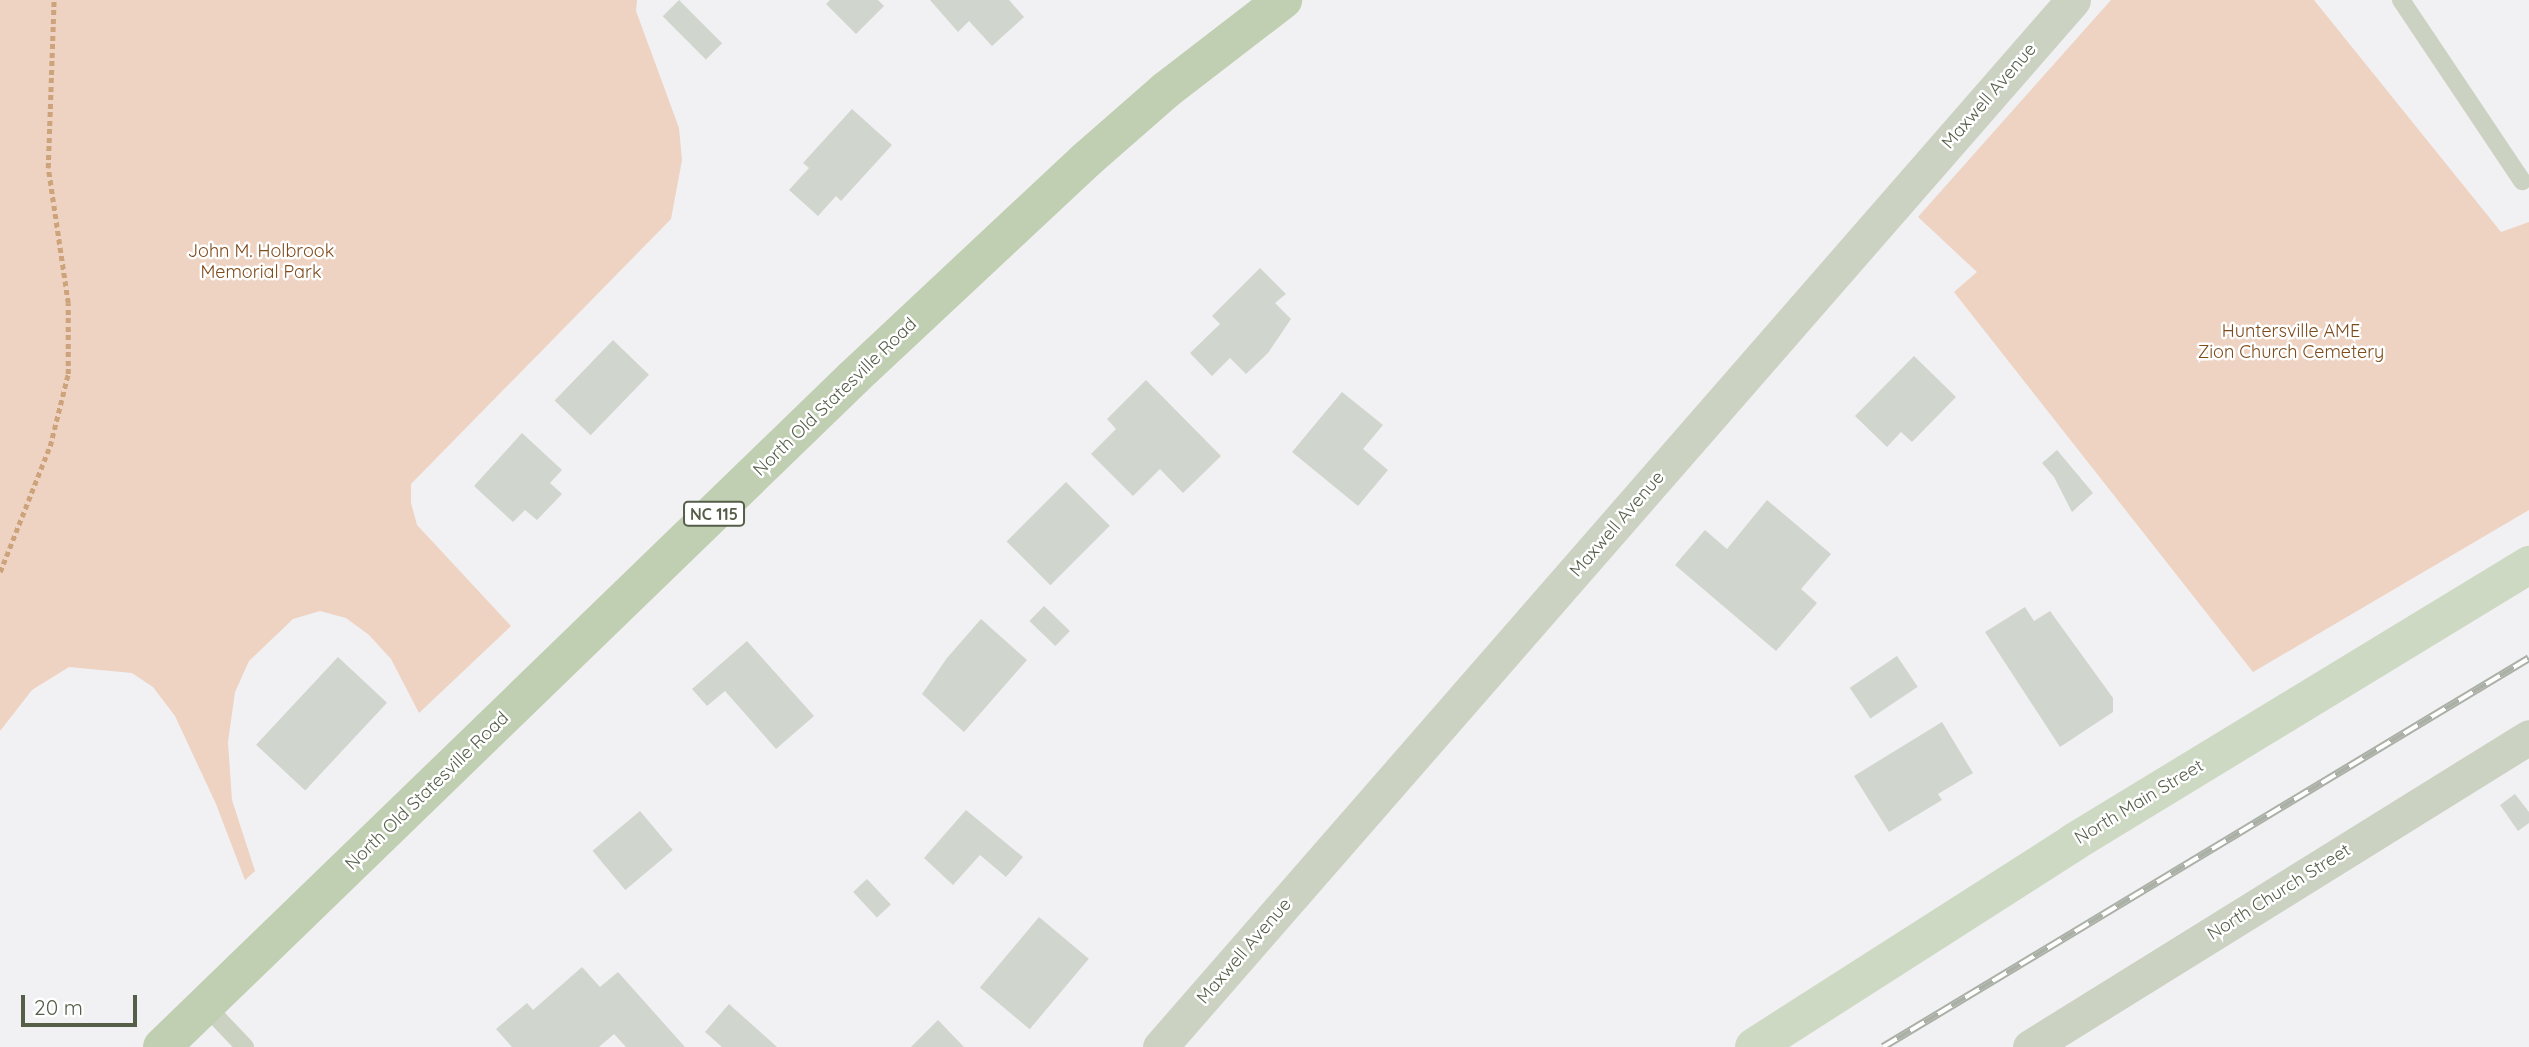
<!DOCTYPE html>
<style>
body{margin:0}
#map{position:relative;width:2529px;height:1047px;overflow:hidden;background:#f1f1f3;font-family:Quicksand,sans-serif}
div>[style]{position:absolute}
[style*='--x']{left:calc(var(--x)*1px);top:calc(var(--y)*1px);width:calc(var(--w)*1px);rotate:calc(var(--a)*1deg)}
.green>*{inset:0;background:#eed2c2}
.building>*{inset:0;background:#d0d5ce;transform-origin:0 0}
.path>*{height:4.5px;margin-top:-2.25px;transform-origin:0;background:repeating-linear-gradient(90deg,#cca37a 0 5px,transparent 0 8.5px)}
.lane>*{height:18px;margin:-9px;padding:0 9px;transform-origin:9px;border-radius:9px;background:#cbd2c2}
.street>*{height:35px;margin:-17.5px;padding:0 17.5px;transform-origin:17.5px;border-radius:17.5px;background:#cbd2c2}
.secondary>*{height:38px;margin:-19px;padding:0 19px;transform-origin:19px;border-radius:19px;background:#ced9c4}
.primary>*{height:38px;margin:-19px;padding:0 19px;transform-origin:19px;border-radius:19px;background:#c0ceb2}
.rail>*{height:8px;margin-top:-4px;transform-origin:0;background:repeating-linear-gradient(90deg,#fff 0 16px,#aab0a6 0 32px);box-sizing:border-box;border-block:2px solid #aab0a6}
span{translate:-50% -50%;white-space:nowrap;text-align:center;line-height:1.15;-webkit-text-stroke:5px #fff;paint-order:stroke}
.shield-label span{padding:2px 5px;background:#fff;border:2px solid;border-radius:5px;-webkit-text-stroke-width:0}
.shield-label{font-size:16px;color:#545e49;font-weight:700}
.street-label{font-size:18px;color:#545e49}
.park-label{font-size:18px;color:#7e4b1b}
.scale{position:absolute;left:21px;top:995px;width:116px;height:32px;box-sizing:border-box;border:4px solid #545e49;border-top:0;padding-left:9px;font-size:21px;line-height:24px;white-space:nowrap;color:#545e49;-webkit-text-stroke:5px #fff;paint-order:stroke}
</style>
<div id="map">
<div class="green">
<div style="clip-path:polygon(0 0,637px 0,636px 11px,679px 128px,682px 160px,671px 219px,411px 484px,411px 503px,417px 525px,511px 626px,419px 713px,391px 659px,369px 635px,346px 618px,320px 611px,293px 619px,249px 661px,235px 692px,228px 742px,232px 800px,255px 871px,245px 880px,216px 804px,175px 716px,153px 687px,132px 673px,69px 667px,32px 690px,0 731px)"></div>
<div style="clip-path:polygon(2111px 0,2314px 0,2501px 232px,2529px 222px,2529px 510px,2253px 672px,1954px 292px,1977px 272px,1918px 217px)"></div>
</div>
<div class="building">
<div style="left:679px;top:0;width:61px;height:23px;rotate:45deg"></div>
<div style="clip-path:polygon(830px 0,878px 0,884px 6px,856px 34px,826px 4px)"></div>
<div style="clip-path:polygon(930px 0,1009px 0,1024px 17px,992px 46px,969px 21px,958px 32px)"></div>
<div style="clip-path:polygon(852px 109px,892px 145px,841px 201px,836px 196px,818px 216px,789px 190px,809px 168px,803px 163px)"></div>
<div style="clip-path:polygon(1260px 268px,1286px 294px,1275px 303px,1291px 319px,1268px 353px,1246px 374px,1230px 358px,1212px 376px,1190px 353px,1220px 324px,1212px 316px)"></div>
<div style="left:613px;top:340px;width:50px;height:84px;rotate:44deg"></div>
<div style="clip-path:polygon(1914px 356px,1956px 397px,1912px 442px,1901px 432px,1887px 447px,1855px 416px)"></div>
<div style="clip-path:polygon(1146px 380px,1221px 456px,1183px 493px,1160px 469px,1133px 496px,1091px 454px,1116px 429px,1107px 419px)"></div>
<div style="clip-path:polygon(1342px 392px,1383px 425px,1363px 449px,1388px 470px,1358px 506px,1292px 452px)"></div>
<div style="clip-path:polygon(522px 433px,562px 470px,550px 483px,562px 494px,537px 520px,525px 510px,513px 522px,474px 486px)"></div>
<div style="clip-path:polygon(2057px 450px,2093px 493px,2072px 512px,2054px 477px,2042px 463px)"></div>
<div style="left:1066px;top:482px;width:62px;height:84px;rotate:45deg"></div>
<div style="clip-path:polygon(1767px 500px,1831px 554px,1801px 589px,1817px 603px,1776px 651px,1675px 565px,1705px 530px,1727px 549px)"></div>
<div style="left:1044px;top:606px;width:36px;height:21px;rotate:44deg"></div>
<div style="clip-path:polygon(2025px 607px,2034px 621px,2050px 611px,2113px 698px,2113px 712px,2060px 747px,1985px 632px)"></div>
<div style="clip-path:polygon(981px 619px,1027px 660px,964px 732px,922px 694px,947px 658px)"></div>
<div style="clip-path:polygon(747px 641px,814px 716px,776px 749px,725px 691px,707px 706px,692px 689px)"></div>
<div style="left:1897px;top:656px;width:37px;height:57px;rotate:56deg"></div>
<div style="left:338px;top:657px;width:67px;height:120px;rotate:43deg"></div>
<div style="clip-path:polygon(1942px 722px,1973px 773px,1938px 794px,1942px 800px,1889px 832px,1854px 776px)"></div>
<div style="clip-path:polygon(2515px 794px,2529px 812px,2529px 823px,2518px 831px,2500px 805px)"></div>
<div style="clip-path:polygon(966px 810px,1023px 857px,1006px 877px,980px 855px,953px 885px,924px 858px)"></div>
<div style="left:640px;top:811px;width:51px;height:62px;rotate:50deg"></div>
<div style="left:867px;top:879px;width:35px;height:19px;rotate:47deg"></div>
<div style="left:1039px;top:917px;width:65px;height:92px;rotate:40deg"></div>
<div style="clip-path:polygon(582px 967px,600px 987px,618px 972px,685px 1047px,626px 1047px,614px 1034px,599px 1047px,512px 1047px,496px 1029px,527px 1003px,533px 1010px)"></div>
<div style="clip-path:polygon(729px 1004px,777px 1047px,722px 1047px,705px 1032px)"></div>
<div style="clip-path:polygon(938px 1020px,964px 1047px,911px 1047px)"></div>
</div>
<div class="path">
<div style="--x:0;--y:572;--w:136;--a:-68.4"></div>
<div style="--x:50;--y:446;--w:74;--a:-76"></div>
<div style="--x:68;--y:374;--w:71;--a:-90"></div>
<div style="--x:68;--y:303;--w:136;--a:-98.4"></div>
<div style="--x:48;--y:168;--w:168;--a:-88"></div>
</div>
<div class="lane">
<div style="--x:2401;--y:0;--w:218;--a:56.2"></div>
<div style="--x:205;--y:1005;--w:58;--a:46.4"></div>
</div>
<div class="street">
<div style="--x:1160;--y:1047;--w:1389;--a:-48.91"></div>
<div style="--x:2030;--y:1047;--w:587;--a:-31.85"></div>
</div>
<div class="secondary">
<div style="--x:1754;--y:1047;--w:380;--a:-32.6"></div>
<div style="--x:2074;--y:842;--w:533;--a:-31.33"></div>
</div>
<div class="primary">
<div style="--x:162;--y:1047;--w:962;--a:-44.07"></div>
<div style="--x:853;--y:378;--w:319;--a:-43.1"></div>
<div style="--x:1086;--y:160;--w:106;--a:-41.2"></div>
<div style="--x:1166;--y:90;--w:148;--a:-37.6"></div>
</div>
<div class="rail">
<div style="--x:1883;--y:1047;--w:754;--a:-31.05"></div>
</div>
<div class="shield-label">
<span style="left:714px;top:514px">NC 115</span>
</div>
<div class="street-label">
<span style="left:1989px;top:96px;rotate:-49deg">Maxwell Avenue</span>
<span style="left:835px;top:397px;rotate:-44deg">North Old Statesville Road</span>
<span style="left:1617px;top:524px;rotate:-49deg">Maxwell Avenue</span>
<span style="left:427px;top:791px;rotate:-44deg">North Old Statesville Road</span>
<span style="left:2139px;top:802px;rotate:-31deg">North Main Street</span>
<span style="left:2279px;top:892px;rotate:-32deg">North Church Street</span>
<span style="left:1244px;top:951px;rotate:-49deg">Maxwell Avenue</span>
</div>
<div class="park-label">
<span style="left:261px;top:262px">John M. Holbrook<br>Memorial Park</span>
<span style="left:2291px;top:342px">Huntersville AME<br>Zion Church Cemetery</span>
</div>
<div class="scale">20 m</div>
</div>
